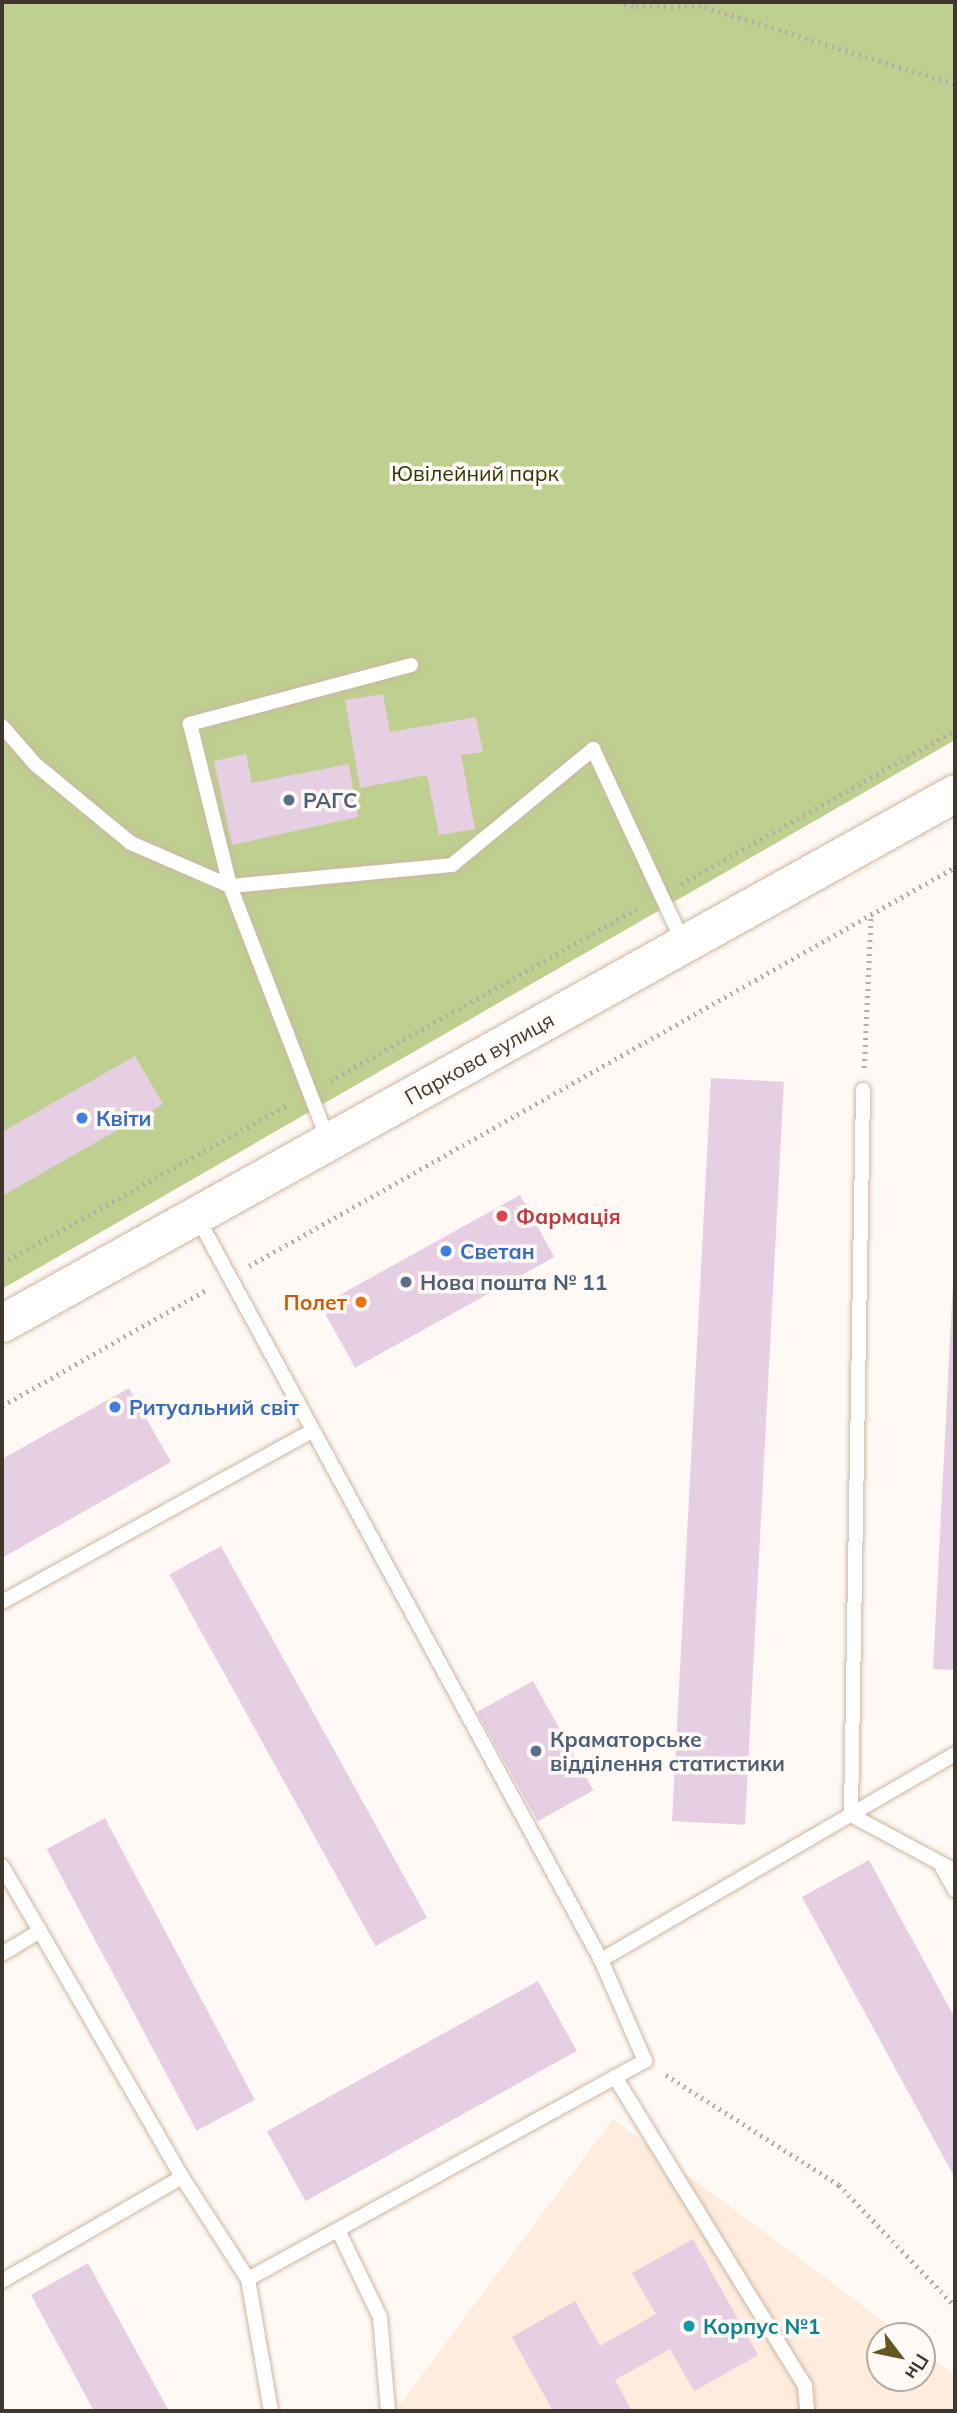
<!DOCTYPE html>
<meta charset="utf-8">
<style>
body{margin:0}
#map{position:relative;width:957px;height:2413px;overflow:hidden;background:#fef9f5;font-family:Mulish,sans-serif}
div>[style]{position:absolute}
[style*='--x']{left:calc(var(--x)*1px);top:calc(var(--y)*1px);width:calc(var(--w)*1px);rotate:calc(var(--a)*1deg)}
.built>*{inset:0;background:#feecdc}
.green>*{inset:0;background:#bfcf90}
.building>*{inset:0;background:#e6cee3;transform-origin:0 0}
.path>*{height:4.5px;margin-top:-2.25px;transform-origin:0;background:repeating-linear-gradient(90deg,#b3aca6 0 2px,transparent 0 7px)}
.roads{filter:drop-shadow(0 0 2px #ccb6a1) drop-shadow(0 0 2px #ccb6a1)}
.service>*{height:14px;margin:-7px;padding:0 7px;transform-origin:7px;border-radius:7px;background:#fff}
.tertiary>*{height:37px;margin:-18.5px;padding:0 18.5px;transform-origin:18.5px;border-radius:18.5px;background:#fff}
.dots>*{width:19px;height:19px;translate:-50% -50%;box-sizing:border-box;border:4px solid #fef9f5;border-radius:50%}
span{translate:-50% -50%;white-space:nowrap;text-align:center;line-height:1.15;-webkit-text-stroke:7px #fef9f5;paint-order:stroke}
.park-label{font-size:21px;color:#2c3600}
.service-label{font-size:21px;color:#4e5e75;font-weight:700}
.left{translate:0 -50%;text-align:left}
.street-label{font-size:21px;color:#3f362d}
.shop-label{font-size:21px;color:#366cbe;font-weight:700}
.health-label{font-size:21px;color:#be3a42;font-weight:700}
.food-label{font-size:21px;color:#c56008;font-weight:700}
.right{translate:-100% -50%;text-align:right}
.culture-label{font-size:21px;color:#0d838f;font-weight:700}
.frame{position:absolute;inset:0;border:4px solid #3f362d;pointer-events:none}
.north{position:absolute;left:866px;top:2322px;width:70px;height:70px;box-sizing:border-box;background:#fef9f5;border:2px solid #b2aba5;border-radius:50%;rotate:122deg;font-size:19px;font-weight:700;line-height:28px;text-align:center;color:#3f362d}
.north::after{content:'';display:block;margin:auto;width:24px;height:32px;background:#665421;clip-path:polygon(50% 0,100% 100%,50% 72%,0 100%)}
</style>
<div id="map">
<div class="built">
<div style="clip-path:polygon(613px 2119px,903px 2336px,880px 2336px,880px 2378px,922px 2378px,922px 2350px,955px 2375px,955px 2411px,395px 2411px)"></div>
</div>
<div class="green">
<div style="clip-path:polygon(2px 2px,955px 2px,955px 740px,2px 1289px)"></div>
</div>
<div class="building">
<div style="clip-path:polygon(383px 694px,390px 732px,476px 717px,483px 752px,461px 755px,475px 829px,439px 835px,427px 775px,360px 788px,345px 700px)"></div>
<div style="clip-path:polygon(246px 754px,252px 783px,349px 764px,358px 817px,232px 845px,214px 761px)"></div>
<div style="clip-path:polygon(135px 1056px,163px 1104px,2px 1196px,2px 1132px)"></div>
<div style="left:711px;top:1078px;width:73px;height:744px;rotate:3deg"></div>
<div style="left:520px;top:1195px;width:71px;height:228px;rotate:61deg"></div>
<div style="clip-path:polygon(953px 1283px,955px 1283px,955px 1670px,933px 1669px)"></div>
<div style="clip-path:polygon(129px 1388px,171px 1462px,2px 1558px,2px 1459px)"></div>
<div style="left:221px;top:1546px;width:425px;height:59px;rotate:61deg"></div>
<div style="left:533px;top:1681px;width:125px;height:64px;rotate:61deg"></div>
<div style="left:105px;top:1818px;width:319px;height:66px;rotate:62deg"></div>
<div style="clip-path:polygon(869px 1860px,955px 2018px,955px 2178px,802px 1897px)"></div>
<div style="left:538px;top:1981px;width:80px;height:310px;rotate:61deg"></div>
<div style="clip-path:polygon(693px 2239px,758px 2355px,694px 2391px,670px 2349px,615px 2380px,632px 2411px,553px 2411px,512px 2337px,575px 2301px,600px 2346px,656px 2314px,632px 2273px)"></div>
<div style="clip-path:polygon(88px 2263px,169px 2411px,94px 2411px,31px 2295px)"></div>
</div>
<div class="path">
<div style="--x:618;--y:2;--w:19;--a:16"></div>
<div style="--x:636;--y:7;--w:69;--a:0"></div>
<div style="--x:705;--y:7;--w:262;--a:17.1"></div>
<div style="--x:681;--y:884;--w:314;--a:-29.3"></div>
<div style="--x:864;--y:1068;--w:154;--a:-87.4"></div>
<div style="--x:330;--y:1081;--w:355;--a:-29.3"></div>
<div style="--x:2;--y:1263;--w:328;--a:-29"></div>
<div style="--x:249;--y:1266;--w:811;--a:-29.47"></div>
<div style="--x:2;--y:1406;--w:237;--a:-29.6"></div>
<div style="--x:666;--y:2075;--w:205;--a:32.4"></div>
<div style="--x:839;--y:2185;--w:168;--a:46.2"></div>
</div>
<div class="roads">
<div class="service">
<div style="--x:411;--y:665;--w:229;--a:165.1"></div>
<div style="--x:190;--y:724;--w:167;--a:76.1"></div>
<div style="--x:230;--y:886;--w:223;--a:-5.4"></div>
<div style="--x:452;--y:865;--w:183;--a:-39.4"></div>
<div style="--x:593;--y:749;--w:213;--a:65"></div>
<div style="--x:2;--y:726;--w:50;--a:49"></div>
<div style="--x:35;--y:764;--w:124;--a:39.5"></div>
<div style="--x:131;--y:843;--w:108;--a:23.5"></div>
<div style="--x:230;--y:886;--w:272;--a:68.9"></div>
<div style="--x:863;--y:1090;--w:725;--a:90.95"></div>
<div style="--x:851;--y:1815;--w:118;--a:28.3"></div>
<div style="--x:196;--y:1215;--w:848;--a:61.47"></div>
<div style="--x:601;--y:1960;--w:410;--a:-30.2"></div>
<div style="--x:2;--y:1602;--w:355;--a:-28.9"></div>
<div style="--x:941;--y:1865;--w:29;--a:61"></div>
<div style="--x:2;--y:1866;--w:75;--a:59.7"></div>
<div style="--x:40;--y:1931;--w:44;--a:148.8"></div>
<div style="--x:615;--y:2077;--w:363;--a:58.4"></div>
<div style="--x:805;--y:2386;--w:25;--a:85"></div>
<div style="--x:182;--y:2177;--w:121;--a:57.1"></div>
<div style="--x:338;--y:2230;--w:97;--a:64.2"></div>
<div style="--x:380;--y:2317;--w:94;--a:85.1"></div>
<div style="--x:2;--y:2281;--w:208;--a:-30"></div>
<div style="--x:182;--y:2177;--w:284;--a:-120"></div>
<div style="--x:271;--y:2411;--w:134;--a:-99.9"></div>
<div style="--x:248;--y:2279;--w:453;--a:-28.8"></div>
<div style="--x:645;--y:2061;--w:110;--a:-113.5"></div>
</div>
<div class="tertiary">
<div style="--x:2;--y:1323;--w:1090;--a:-29.08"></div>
</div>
</div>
<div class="dots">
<div style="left:289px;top:800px;background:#5c6f8a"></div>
<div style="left:82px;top:1118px;background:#3f7fe0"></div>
<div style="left:502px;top:1216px;background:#e0444e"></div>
<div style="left:446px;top:1251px;background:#3f7fe0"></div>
<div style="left:406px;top:1282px;background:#5c6f8a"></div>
<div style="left:361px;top:1302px;background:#e8710a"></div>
<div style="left:115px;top:1407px;background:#3f7fe0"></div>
<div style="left:536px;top:1751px;background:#5c6f8a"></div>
<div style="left:689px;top:2326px;background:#0f9aa8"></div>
</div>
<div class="park-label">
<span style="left:475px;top:473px">Ювілейний парк</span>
</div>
<div class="service-label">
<span class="left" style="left:303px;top:800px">РАГС</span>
<span class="left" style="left:420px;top:1282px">Нова пошта № 11</span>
<span class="left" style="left:550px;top:1751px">Краматорське<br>відділення статистики</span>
</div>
<div class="street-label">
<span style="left:479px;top:1058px;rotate:-29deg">Паркова вулиця</span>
</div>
<div class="shop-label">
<span class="left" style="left:96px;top:1118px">Квіти</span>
<span class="left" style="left:460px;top:1251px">Светан</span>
<span class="left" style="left:129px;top:1407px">Ритуальний світ</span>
</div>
<div class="health-label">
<span class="left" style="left:516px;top:1216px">Фармація</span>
</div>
<div class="food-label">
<span class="right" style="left:347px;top:1302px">Полет</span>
</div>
<div class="culture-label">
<span class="left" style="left:703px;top:2326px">Корпус №1</span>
</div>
<div class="frame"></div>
<div class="north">Пн</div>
</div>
